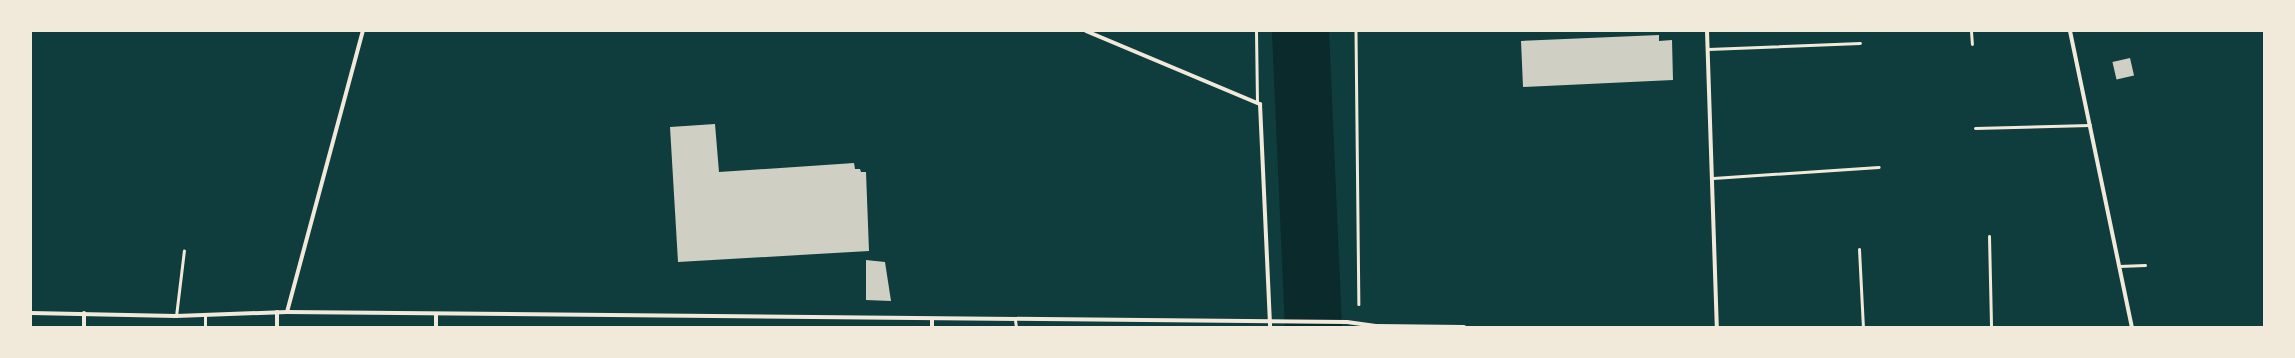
<!DOCTYPE html>
<style>
body{margin:0}
#map{position:relative;width:2295px;height:358px;overflow:hidden;background:#0f3d3e;font-family:Commissioner,sans-serif}
div>[style]{position:absolute}
[style*='--x']{left:calc(var(--x)*1px);top:calc(var(--y)*1px);width:calc(var(--w)*1px);rotate:calc(var(--a)*1deg)}
.river>*{height:57px;margin:-28.5px;padding:0 28.5px;transform-origin:28.5px;border-radius:28.5px;background:#0a2a2b}
.building>*{inset:0;background:#cfcfc3;transform-origin:0 0}
.path>*{height:2.5px;margin:-1.25px;padding:0 1.25px;transform-origin:1.25px;border-radius:1.25px;background:#f1e9da}
.service>*{height:3px;margin:-1.5px;padding:0 1.5px;transform-origin:1.5px;border-radius:1.5px;background:#f1e9da}
.minor>*{height:4px;margin:-2px;padding:0 2px;transform-origin:2px;border-radius:2px;background:#f1e9da}
span{translate:-50% -50%;white-space:nowrap;text-align:center;line-height:1.15;-webkit-text-stroke:3.5px #f1e9da;paint-order:stroke}
.frame{position:absolute;inset:0;border:32px solid #f1e9da;pointer-events:none}
</style>
<div id="map">
<div class="river">
<div style="--x:1300;--y:31;--w:296;--a:87.5"></div>
</div>
<div class="building">
<div style="clip-path:polygon(1659px 35px,1659px 41px,1672px 40px,1673px 80px,1523px 87px,1521px 41px)"></div>
<div style="left:2130px;top:58px;width:18px;height:18px;rotate:77deg"></div>
<div style="clip-path:polygon(715px 124px,719px 172px,854px 163px,855px 169px,860px 169px,861px 172px,866px 172px,869px 251px,678px 262px,670px 127px)"></div>
<div style="clip-path:polygon(866px 260px,885px 262px,891px 301px,866px 300px)"></div>
</div>
<div class="path">
<div style="--x:1356;--y:31;--w:273;--a:89.4"></div>
</div>
<div class="service">
<div style="--x:1256;--y:31;--w:71;--a:89.2"></div>
<div style="--x:1971;--y:31;--w:13;--a:86"></div>
<div style="--x:1708;--y:49;--w:152;--a:-2.3"></div>
<div style="--x:1975;--y:128;--w:115;--a:-1.5"></div>
<div style="--x:1713;--y:178;--w:166;--a:-3.8"></div>
<div style="--x:1989;--y:236;--w:91;--a:88.7"></div>
<div style="--x:1859;--y:249;--w:78;--a:87.1"></div>
<div style="--x:2119;--y:266;--w:26;--a:-2"></div>
<div style="--x:205;--y:315;--w:12;--a:90"></div>
<div style="--x:176;--y:316;--w:66;--a:-83.1"></div>
<div style="--x:1015;--y:320;--w:7;--a:82"></div>
</div>
<div class="minor">
<div style="--x:1086;--y:31;--w:189;--a:22.8"></div>
<div style="--x:1260;--y:104;--w:223;--a:87.4"></div>
<div style="--x:1707;--y:31;--w:296;--a:88.1"></div>
<div style="--x:2070;--y:31;--w:302;--a:78.2"></div>
<div style="--x:287;--y:312;--w:291;--a:-74.9"></div>
<div style="--x:31;--y:313;--w:145;--a:1.2"></div>
<div style="--x:176;--y:316;--w:111;--a:-2.1"></div>
<div style="--x:287;--y:312;--w:1060;--a:0.54"></div>
<div style="--x:1347;--y:322;--w:29;--a:8"></div>
<div style="--x:1376;--y:326;--w:88;--a:0.7"></div>
<div style="--x:84;--y:313;--w:14;--a:90"></div>
<div style="--x:436;--y:314;--w:13;--a:90"></div>
<div style="--x:932;--y:319;--w:8;--a:90"></div>
<div style="--x:277;--y:327;--w:15;--a:-90"></div>
</div>
<div class="frame"></div>
</div>
